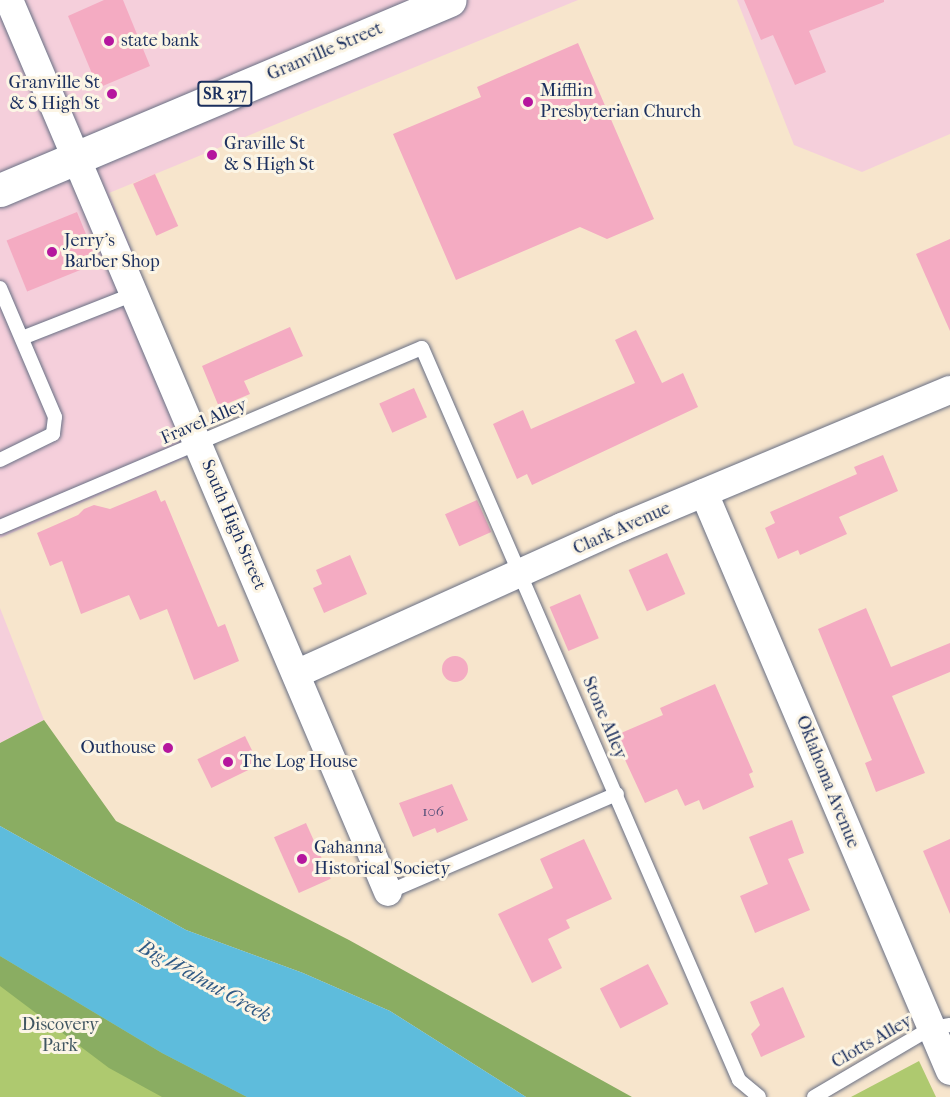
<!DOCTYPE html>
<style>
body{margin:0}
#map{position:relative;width:950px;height:1097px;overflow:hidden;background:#f7e5cc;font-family:"IM FELL French Canon",serif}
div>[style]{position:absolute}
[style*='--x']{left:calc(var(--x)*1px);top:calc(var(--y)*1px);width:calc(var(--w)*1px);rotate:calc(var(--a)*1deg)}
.built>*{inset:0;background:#f5cfdb}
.green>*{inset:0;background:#aec96f}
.forest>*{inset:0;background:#8aad62}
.water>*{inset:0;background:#5ebcdc}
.building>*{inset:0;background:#f4abc2;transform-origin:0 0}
.round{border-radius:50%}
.roads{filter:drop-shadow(0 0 2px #686f84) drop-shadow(0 0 2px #686f84)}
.lane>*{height:14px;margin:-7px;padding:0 7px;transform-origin:7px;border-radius:7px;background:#fff}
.street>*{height:28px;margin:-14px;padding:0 14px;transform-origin:14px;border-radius:14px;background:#fff}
.primary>*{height:33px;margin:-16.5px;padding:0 16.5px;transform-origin:16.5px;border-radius:16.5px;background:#fff}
.dots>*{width:16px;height:16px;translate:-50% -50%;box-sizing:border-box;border:3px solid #fcf5e5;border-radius:50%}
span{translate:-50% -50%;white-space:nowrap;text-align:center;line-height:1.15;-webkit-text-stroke:6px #fcf5e5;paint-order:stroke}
.number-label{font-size:15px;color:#514e77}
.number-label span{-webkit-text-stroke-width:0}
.shield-label span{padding:2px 4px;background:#fcf5e5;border:2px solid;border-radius:4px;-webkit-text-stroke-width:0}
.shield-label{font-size:16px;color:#1b2f5e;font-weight:700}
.poi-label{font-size:18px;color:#1b2f5e}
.left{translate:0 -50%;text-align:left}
.right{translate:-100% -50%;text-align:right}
.street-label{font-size:18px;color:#1b2f5e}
.park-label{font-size:18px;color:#405662}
.water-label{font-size:20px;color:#2f5984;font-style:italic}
</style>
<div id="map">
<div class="built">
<div style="clip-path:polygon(0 0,578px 0,109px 193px,210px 447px,0 538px)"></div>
<div style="clip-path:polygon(737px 0,950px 0,950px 134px,862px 172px,794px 145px)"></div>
<div style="clip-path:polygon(0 608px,44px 720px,0 743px)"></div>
</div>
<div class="green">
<div style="clip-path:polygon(0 949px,278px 1097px,0 1097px)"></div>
<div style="clip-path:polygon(919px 1061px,936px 1097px,851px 1097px)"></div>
</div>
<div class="forest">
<div style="clip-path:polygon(44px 720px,116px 821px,349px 940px,632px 1097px,526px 1097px,390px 1011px,303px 973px,186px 930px,0 826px,0 743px)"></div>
<div style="clip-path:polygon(0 956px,162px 1053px,247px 1097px,162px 1097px,109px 1068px,0 986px)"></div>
</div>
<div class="water">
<div style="clip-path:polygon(0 826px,186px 930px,303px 973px,390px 1011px,526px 1097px,247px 1097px,162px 1053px,0 956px)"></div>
</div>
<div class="building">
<div style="clip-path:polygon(104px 0,123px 0,150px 66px,98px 88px,68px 16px)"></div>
<div style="clip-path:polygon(744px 0,884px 0,884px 2px,809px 31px,826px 72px,795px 85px,773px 35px,761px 40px)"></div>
<div style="clip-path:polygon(578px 43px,654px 219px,607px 239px,580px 227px,456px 280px,393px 134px,481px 97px,477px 87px)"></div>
<div style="left:155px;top:174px;width:57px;height:24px;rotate:66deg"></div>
<div style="left:77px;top:212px;width:55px;height:76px;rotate:68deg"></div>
<div style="clip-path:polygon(950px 239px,950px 331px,916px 254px)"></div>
<div style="clip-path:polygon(290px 327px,303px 356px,244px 381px,250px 394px,219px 407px,202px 366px)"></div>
<div style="clip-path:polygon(636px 330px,662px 383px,683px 373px,698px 407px,532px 485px,527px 474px,517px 479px,493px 424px,523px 410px,531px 429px,635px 383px,615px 340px)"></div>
<div style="left:414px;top:388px;width:32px;height:38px;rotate:66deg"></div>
<div style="clip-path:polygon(883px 455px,898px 491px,839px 517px,847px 534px,800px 555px,798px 550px,778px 559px,765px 528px,775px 523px,770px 512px,857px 474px,854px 467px)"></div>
<div style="clip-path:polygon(156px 490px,161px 502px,165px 500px,218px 627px,225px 624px,239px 661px,194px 680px,167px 609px,140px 620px,129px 595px,81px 614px,62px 561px,50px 566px,37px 533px,78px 515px,84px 509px,94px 505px,110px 509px)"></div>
<div style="left:477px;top:500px;width:35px;height:35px;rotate:66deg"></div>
<div style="left:667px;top:553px;width:45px;height:42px;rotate:66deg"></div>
<div style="clip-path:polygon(350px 555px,367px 594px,324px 613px,313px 588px,322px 584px,316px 570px)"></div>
<div style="left:580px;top:594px;width:48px;height:33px;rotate:67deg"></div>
<div style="clip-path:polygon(866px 608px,891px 667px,950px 643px,950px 672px,892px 696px,925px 773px,876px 792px,865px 763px,872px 760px,818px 629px)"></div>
<div class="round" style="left:442px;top:656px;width:26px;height:26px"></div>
<div style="clip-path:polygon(715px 684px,753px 772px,749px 774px,754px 787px,703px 810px,699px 800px,685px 806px,677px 789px,645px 803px,614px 736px,663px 715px,660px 708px)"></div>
<div style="left:245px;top:736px;width:32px;height:53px;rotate:64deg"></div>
<div style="clip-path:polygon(452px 784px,468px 820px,437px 833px,435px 828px,413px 837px,399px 803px)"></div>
<div style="clip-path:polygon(792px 820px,804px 853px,788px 859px,810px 910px,755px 933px,740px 896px,768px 884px,749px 837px)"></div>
<div style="left:306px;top:823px;width:61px;height:35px;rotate:66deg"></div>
<div style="clip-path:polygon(584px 839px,612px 899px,566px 920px,570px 928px,548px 939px,562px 968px,532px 983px,498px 914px,553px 888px,540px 859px)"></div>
<div style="clip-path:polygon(950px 839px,950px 914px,923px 851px)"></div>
<div style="left:648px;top:964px;width:45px;height:54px;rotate:63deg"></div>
<div style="clip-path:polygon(783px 987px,805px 1037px,761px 1057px,751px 1034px,760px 1025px,750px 1002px)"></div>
</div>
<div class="roads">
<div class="lane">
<div style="--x:0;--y:288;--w:140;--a:66.9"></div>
<div style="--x:55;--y:417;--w:17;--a:97"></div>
<div style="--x:53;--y:434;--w:59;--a:153.9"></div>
<div style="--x:22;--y:338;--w:123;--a:-21.5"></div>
<div style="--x:0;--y:527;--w:458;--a:-23"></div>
<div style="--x:422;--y:348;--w:798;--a:66.58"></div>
<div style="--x:739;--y:1080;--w:26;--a:40"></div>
<div style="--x:388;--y:892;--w:249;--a:-23.2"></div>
<div style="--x:814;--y:1097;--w:136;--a:-30.5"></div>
<div style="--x:931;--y:1028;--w:19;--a:-9"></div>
</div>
<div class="street">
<div style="--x:9;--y:0;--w:969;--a:66.98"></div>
<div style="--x:704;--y:493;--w:628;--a:66.95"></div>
<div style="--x:296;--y:674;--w:358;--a:-24.3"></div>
<div style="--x:622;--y:527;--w:355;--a:-22.7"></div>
</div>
<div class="primary">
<div style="--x:0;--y:190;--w:488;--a:-22.9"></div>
</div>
</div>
<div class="dots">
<div style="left:109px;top:41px;background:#b5179e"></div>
<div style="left:112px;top:94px;background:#b5179e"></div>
<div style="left:528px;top:102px;background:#b5179e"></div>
<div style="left:212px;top:155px;background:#b5179e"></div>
<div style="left:52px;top:252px;background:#b5179e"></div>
<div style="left:168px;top:748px;background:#b5179e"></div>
<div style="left:228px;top:762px;background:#b5179e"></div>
<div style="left:302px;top:859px;background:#b5179e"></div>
</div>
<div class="number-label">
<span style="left:433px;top:812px">106</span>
</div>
<div class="shield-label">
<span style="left:225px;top:94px">SR 317</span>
</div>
<div class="poi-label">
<span class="left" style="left:121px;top:41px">state bank</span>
<span class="right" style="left:100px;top:94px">Granville St<br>&amp; S High St</span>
<span class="left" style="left:540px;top:102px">Mifflin<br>Presbyterian Church</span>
<span class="left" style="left:224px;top:155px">Graville St<br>&amp; S High St</span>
<span class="left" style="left:64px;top:252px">Jerry's<br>Barber Shop</span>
<span class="right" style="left:156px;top:748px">Outhouse</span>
<span class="left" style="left:240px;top:762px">The Log House</span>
<span class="left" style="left:314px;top:859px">Gahanna<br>Historical Society</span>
</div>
<div class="street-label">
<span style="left:325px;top:52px;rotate:-23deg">Granville Street</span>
<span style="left:204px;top:422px;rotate:-23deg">Fravel Alley</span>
<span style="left:233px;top:525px;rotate:67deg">South High Street</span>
<span style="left:622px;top:529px;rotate:-24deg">Clark Avenue</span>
<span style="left:604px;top:718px;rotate:67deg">Stone Alley</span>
<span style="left:827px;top:782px;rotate:68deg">Oklahoma Avenue</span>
<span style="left:872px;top:1042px;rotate:-30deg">Clotts Alley</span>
</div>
<div class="park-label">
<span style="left:60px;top:1036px">Discovery<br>Park</span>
</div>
<div class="water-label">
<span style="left:205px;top:981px;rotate:29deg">Big Walnut Creek</span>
</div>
</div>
